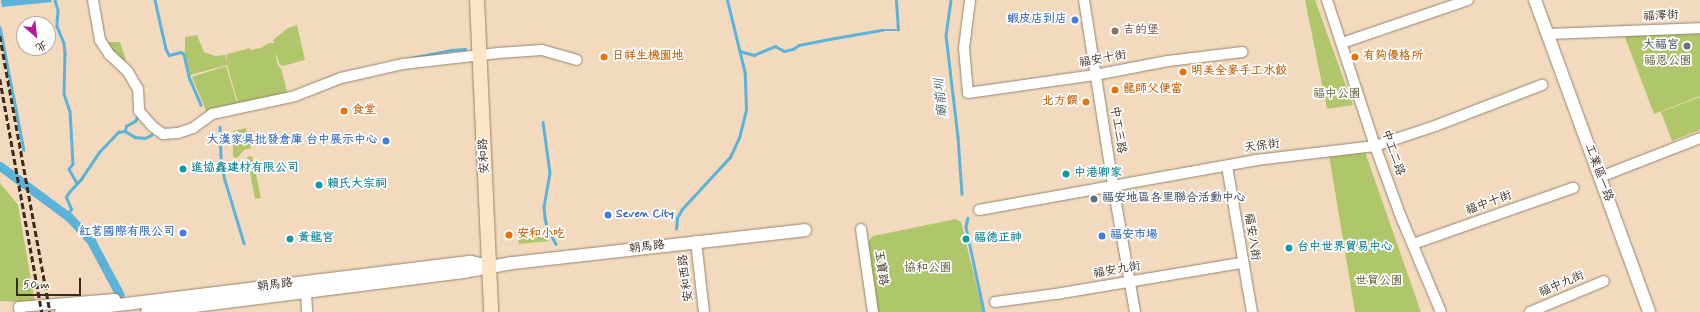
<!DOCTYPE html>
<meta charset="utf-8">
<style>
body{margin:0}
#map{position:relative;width:1700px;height:312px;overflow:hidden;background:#f3dabe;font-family:Mynerve,"LXGW WenKai TC",sans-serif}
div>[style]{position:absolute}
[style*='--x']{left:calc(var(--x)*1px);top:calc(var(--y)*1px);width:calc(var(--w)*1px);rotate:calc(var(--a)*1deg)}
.green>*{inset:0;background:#b0c66a}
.water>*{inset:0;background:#5cb3d9}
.stream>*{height:2.5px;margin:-1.25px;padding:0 1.25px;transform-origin:1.25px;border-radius:1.25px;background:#5cb3d9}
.canal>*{height:9px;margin:-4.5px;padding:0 4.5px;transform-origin:4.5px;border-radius:4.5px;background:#5cb3d9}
.roads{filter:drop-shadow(0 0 1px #97826e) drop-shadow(0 0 1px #97826e)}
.minor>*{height:10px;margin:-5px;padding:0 5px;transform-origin:5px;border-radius:5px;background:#fff}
.tertiary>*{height:12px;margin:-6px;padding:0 6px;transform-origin:6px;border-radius:6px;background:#fff}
.secondary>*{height:14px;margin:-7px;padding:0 7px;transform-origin:7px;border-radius:7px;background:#fce5c4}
.rail>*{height:2.5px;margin-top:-1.25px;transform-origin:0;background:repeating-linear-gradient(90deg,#3b2a1e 0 6px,transparent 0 9px)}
.dots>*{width:11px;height:11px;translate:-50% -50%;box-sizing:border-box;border:2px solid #fff;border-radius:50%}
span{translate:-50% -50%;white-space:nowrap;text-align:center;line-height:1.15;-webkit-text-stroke:3.5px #fff;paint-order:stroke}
.street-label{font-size:12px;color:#3b2a1e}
.shop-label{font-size:12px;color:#366cbe;font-weight:700}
.right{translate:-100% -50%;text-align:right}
.left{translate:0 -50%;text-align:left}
.education-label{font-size:12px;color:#785e54;font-weight:700}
.worship-label{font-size:12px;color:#5b616d;font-weight:700}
.food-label{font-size:12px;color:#c56008;font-weight:700}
.park-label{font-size:12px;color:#5e5935}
.culture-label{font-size:12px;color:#0d838f;font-weight:700}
.service-label{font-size:12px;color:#4e5e75;font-weight:700}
.water-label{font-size:13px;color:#486169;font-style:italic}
.north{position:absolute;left:16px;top:16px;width:40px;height:40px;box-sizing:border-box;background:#fff;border:1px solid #b1aaa5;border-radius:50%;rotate:152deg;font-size:11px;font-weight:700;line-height:16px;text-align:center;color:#3b2a1e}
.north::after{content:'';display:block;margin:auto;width:14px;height:18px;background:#b5179e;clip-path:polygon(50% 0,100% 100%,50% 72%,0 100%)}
.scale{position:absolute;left:16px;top:278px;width:65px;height:18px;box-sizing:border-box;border:2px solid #3b2a1e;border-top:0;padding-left:5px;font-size:12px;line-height:14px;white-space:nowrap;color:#3b2a1e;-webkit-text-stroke:3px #fff;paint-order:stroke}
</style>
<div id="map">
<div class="green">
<div style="clip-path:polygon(1305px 0,1315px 0,1353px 105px,1327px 109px)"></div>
<div style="clip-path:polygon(297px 25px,305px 60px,283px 66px,280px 65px,275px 51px,278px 66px,281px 68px,288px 95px,239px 106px,227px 65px,190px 75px,185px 52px,185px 37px,197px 35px,204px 52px,215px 56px,226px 55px,227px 64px,227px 54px,247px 49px,248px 47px,251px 50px,261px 48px,269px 43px,274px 43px,273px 40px,288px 28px)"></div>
<div style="clip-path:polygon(1700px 28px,1700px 96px,1654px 114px,1623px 32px)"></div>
<div style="clip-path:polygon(104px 42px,120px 42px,127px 63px,114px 53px)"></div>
<div style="clip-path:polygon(226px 66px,238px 106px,207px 113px,192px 77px)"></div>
<div style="clip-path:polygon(1700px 97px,1700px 130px,1672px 141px,1661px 112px)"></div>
<div style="clip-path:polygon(246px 128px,251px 148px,244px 150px,237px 158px,233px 157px,233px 131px)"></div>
<div style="clip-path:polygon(1365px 152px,1421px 312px,1355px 312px,1329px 155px)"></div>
<div style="clip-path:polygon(252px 156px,261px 198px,255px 199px,247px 157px)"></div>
<div style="clip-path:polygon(0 183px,18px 205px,35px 303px,0 301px)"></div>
<div style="clip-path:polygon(956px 219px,961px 222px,983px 312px,876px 312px,868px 242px,873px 236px)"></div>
<div style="clip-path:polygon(541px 229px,549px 241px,519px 244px,517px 231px)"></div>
</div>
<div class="water">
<div style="clip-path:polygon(1px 0,51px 0,52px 2px,2px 7px)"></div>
</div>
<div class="stream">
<div style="--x:55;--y:0;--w:10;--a:73"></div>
<div style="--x:58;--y:10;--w:16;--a:94"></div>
<div style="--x:57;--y:26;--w:18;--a:68"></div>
<div style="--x:64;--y:43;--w:10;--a:84"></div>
<div style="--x:65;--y:53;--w:41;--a:91.4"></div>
<div style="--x:64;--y:94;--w:18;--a:71"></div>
<div style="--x:70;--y:111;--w:53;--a:86.8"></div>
<div style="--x:73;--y:164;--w:6;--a:129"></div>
<div style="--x:69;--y:169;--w:16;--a:60"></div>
<div style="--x:155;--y:0;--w:50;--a:77.3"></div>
<div style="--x:166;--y:49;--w:7;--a:63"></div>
<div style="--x:169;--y:55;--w:12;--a:-14"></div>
<div style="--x:181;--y:52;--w:4;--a:34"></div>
<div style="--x:184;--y:54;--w:26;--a:77"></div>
<div style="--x:190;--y:79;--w:28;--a:67"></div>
<div style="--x:951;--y:0;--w:35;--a:98"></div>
<div style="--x:946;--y:35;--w:103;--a:83.3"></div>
<div style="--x:958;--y:137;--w:57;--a:86"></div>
<div style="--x:0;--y:27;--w:125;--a:79"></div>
<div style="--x:740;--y:51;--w:15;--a:16"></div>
<div style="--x:754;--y:55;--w:23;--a:-23"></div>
<div style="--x:775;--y:46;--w:10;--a:29"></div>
<div style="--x:784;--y:51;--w:9;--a:-13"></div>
<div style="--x:793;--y:49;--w:7;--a:-34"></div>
<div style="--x:799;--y:45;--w:37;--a:-11"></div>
<div style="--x:835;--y:38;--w:48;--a:-9.7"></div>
<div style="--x:882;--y:30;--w:16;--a:0"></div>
<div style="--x:898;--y:30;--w:30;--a:-94"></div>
<div style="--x:411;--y:58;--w:41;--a:-11.3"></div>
<div style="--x:451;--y:50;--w:14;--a:-4"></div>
<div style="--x:543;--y:122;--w:51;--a:82.2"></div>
<div style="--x:550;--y:173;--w:34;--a:100"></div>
<div style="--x:544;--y:206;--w:12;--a:85"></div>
<div style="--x:545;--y:218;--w:9;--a:77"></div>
<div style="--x:547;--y:227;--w:19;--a:62"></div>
<div style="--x:220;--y:127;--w:33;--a:88"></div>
<div style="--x:221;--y:160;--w:20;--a:79"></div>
<div style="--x:225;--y:180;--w:66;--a:73.2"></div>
<div style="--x:125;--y:131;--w:5;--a:-79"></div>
<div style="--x:126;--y:126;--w:10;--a:-29"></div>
<div style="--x:135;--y:121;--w:8;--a:-60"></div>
<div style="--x:67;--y:215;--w:7;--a:-56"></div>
<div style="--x:71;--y:209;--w:13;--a:-113"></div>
<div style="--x:66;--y:197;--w:6;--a:-59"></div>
<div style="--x:69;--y:192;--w:18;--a:-47"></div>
<div style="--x:81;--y:179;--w:32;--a:-56"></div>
<div style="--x:99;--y:152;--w:28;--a:-46"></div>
<div style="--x:118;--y:132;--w:7;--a:-8"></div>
<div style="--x:125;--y:131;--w:12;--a:31"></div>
<div style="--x:135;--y:137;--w:10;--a:6"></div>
<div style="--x:145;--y:138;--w:7;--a:-27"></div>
<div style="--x:968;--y:218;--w:9;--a:103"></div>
<div style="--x:966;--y:227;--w:87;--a:78"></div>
<div style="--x:676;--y:229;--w:11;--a:-85"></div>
<div style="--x:677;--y:218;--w:10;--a:-61"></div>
<div style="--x:682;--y:209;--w:71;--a:-47.3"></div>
<div style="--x:730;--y:157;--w:21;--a:-65"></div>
<div style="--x:739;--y:138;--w:29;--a:-76"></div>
<div style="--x:746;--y:110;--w:36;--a:-92"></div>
<div style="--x:745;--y:74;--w:76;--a:-103.7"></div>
</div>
<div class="canal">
<div style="--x:0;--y:166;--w:86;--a:36.5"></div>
<div style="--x:69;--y:217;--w:33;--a:47"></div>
<div style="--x:91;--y:241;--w:61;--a:61.8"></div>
</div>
<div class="roads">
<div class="minor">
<div style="--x:93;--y:0;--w:41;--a:80.1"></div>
<div style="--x:100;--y:40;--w:17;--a:57"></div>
<div style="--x:109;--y:54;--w:26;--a:43"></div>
<div style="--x:128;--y:72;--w:20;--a:60"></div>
<div style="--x:138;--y:89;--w:22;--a:87"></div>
<div style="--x:139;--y:111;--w:20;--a:49"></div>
<div style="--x:152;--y:126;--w:14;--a:36"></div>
<div style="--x:163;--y:134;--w:15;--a:-4"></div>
<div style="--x:178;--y:133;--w:16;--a:-18"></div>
<div style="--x:193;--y:128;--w:24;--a:-36"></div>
<div style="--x:212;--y:114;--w:85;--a:-12.2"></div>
<div style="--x:295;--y:96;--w:49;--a:-21.4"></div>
<div style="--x:341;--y:78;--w:64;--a:-12.7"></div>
<div style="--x:403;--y:64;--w:96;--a:-6.6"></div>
<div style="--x:498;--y:53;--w:44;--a:-3.9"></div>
<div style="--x:542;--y:50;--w:36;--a:16"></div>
<div style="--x:970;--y:0;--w:48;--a:97.1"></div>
<div style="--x:964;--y:48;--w:45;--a:84.9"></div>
<div style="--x:968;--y:93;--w:128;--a:-8.1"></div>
<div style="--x:1095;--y:75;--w:74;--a:-10.9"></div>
<div style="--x:1168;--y:61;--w:75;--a:-6.9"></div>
<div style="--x:1084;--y:0;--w:188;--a:81.1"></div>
<div style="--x:1113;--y:186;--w:128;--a:80.1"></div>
<div style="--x:1327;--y:0;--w:154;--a:71.8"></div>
<div style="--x:1375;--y:146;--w:76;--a:69.9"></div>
<div style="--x:1401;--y:217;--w:103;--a:67.2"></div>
<div style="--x:1547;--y:34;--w:153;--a:-2.2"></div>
<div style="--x:1342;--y:43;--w:133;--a:-18.8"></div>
<div style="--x:1227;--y:166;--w:148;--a:80.3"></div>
<div style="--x:1600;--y:177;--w:107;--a:-21.3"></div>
<div style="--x:979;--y:210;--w:281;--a:-10.2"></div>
<div style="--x:1256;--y:160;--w:120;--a:-6.7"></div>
<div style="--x:1375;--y:146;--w:63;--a:-18.4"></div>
<div style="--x:1435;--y:126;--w:115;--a:-21"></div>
<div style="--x:861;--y:229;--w:84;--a:81.8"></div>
<div style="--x:696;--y:241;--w:71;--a:83.6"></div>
<div style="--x:1413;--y:244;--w:170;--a:-19.3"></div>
<div style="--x:306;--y:292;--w:20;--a:87"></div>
<div style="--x:995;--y:302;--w:62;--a:-7.5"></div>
<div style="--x:1056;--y:294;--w:189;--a:-9.5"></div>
<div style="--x:20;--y:312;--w:5;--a:-101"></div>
<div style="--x:19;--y:307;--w:96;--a:-4.8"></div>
<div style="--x:115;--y:299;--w:6;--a:90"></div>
<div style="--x:1530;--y:312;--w:80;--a:-22.7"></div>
</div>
<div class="tertiary">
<div style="--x:1535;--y:0;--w:332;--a:69.9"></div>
<div style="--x:61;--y:312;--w:413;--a:-7"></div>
<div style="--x:471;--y:262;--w:17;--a:13"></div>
<div style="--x:147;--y:312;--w:319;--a:-7.2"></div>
<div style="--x:463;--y:272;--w:50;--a:-10.4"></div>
<div style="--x:512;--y:263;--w:295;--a:-6.4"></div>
</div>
<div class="secondary">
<div style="--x:477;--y:0;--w:312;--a:87.4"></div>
</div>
</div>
<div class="rail">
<div style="--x:0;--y:36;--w:280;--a:79.7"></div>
<div style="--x:0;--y:79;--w:237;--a:79.8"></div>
</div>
<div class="dots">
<div style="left:1075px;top:20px;background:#3f7fe0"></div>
<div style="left:1115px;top:31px;background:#8d6e63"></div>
<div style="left:1687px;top:46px;background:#6b7280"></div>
<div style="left:604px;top:57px;background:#e8710a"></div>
<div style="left:1355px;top:57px;background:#e8710a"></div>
<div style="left:1183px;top:72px;background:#e8710a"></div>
<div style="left:1115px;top:90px;background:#e8710a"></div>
<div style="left:1086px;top:102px;background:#e8710a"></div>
<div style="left:344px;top:111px;background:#e8710a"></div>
<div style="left:386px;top:141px;background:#3f7fe0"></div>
<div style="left:183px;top:169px;background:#0f9aa8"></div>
<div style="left:1066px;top:174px;background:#0f9aa8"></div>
<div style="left:319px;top:185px;background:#0f9aa8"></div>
<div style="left:1094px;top:199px;background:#5c6f8a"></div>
<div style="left:608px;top:215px;background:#3f7fe0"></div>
<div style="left:183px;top:233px;background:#3f7fe0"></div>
<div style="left:509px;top:235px;background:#e8710a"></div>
<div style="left:1102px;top:236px;background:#3f7fe0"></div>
<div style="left:290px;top:239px;background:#0f9aa8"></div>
<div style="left:966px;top:239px;background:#0f9aa8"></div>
<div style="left:1289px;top:248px;background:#0f9aa8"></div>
</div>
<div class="street-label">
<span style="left:1661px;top:17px;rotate:-3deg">福澤街</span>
<span style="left:1103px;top:60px;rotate:-10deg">福安十街</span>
<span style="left:1117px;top:130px;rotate:81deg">中工三路</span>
<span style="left:1262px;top:147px;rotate:-8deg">天保街</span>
<span style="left:1392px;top:153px;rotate:71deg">中工二路</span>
<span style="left:485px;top:156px;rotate:-93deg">安和路</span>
<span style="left:1598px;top:173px;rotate:70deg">工業區一路</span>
<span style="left:1489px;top:204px;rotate:-20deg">福中十街</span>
<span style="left:1251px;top:237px;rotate:81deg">福安八街</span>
<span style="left:647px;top:248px;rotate:-7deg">朝馬路</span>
<span style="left:880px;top:268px;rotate:82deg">玉寶路</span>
<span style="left:1117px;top:271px;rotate:-10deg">福安九街</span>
<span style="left:687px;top:278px;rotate:-97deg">安和西路</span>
<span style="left:1562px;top:285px;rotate:-23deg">福中九街</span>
<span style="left:275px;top:286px;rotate:-7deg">朝馬路</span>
</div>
<div class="shop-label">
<span class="right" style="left:1067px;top:20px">蝦皮店到店</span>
<span class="right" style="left:378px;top:141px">大漢家具批發倉庫 台中展示中心</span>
<span class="left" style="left:616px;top:215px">Seven City</span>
<span class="right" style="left:175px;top:233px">紅茗國際有限公司</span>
<span class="left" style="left:1110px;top:236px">福安市場</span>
</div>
<div class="education-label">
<span class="left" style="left:1123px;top:31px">吉的堡</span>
</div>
<div class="worship-label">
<span class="right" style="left:1679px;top:46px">大福宮</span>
</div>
<div class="food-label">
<span class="left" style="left:612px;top:57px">日祥生機園地</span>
<span class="left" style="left:1363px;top:57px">有夠優格所</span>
<span class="left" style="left:1191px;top:72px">明美全麥手工水餃</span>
<span class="left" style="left:1123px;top:90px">龍師父便當</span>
<span class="right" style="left:1078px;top:102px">北方饌</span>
<span class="left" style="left:352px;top:111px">食堂</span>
<span class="left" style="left:517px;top:235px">安和小吃</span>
</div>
<div class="park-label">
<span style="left:1668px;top:62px">福恩公園</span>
<span style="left:1337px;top:95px">福中公園</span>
<span style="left:928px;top:269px">協和公園</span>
<span style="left:1379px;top:282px">世貿公園</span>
</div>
<div class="culture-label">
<span class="left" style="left:191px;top:169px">進協鑫建材有限公司</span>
<span class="left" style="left:1074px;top:174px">中港卿家</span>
<span class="left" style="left:327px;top:185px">賴氏大宗祠</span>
<span class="left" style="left:298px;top:239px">黃龍宮</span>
<span class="left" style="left:974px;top:239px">福德正神</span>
<span class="left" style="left:1297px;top:248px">台中世界貿易中心</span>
</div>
<div class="service-label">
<span class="left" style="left:1102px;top:199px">福安地區各里聯合活動中心</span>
</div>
<div class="water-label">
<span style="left:942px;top:98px;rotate:-96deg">廟前圳</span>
</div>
<div class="north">北</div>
<div class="scale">50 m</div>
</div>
